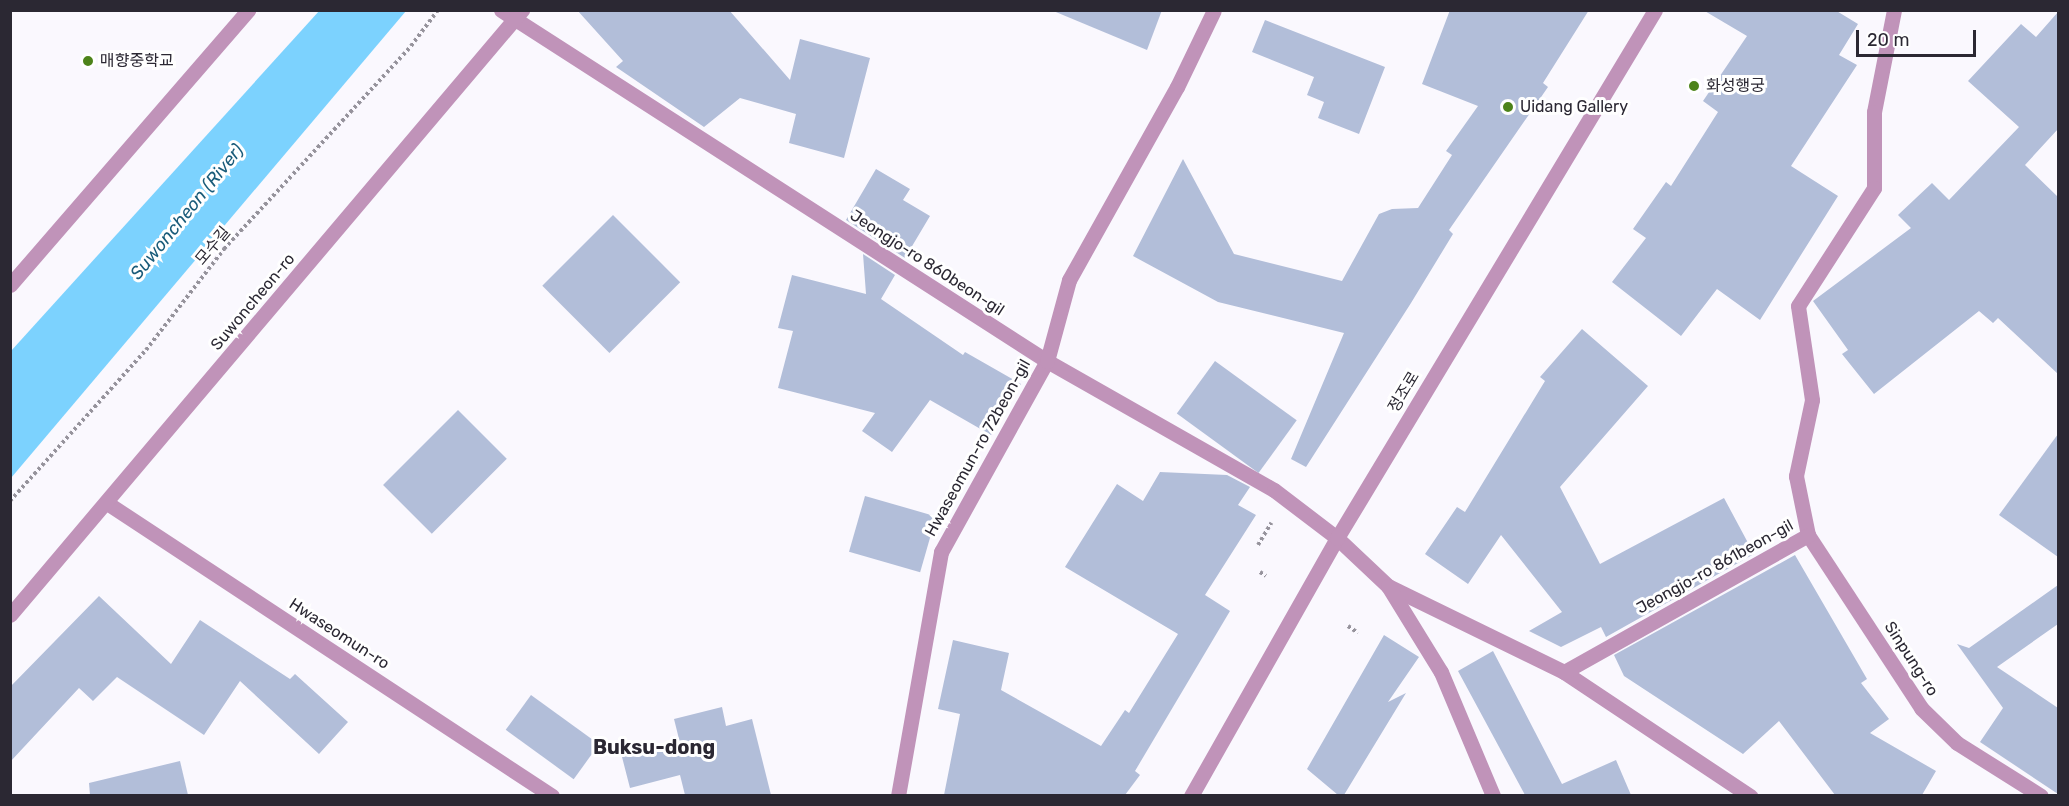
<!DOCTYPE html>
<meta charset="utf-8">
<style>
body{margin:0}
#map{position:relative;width:2069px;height:806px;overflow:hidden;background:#faf8fe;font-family:Rubik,"Noto Sans KR",sans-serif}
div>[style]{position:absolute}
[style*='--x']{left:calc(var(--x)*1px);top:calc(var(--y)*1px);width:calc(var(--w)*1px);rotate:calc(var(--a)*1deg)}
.water>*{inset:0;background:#7cd2fe}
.building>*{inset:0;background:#b2bed9;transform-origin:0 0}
.path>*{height:4px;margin-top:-2px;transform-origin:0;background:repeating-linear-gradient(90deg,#96939c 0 3px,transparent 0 6px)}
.minor>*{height:15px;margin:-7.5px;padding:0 7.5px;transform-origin:7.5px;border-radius:7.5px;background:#c093b9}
.dots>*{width:16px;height:16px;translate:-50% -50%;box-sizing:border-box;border:3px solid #fff;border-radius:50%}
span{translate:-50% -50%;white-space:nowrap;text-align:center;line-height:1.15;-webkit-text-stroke:6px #fff;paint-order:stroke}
.poi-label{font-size:16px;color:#2b2833}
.left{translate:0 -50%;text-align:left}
.street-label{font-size:16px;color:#2b2833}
.water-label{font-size:18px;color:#1a5c7a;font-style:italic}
.quarter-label{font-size:20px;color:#2b2833;font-weight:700}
.frame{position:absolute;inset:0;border:12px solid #2b2833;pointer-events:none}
.scale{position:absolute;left:1856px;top:30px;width:120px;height:27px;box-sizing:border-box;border:3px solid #2b2833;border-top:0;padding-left:8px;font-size:18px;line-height:21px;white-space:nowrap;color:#2b2833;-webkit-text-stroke:4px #fff;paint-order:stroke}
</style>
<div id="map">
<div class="water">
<div style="clip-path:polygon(320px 10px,406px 11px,11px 478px,11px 351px)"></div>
</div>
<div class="building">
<div style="clip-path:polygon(577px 10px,729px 10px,790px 80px,800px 39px,870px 58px,844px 158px,789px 143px,796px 114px,740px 98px,704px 127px,616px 67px,623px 61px)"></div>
<div style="clip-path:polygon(1051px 10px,1162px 10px,1147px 50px)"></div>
<div style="clip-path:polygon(1450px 10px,1589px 10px,1543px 83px,1548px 87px,1449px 230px,1453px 234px,1411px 303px,1306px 467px,1291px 459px,1344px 333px,1218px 302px,1133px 256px,1183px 159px,1234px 254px,1342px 281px,1379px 214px,1392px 209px,1418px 208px,1452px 155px,1446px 151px,1478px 106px,1422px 84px)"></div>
<div style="clip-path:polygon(1703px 10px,1835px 10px,1858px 24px,1839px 55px,1857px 65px,1791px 166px,1838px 196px,1760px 320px,1717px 289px,1681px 336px,1612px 282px,1646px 238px,1633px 229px,1666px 182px,1671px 186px,1718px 112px,1703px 101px,1747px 36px)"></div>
<div style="clip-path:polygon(2058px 12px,2058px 129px,2025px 165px,2058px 197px,2058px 374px,1998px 318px,1993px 323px,1979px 311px,1874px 394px,1842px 354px,1848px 350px,1813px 301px,1911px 228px,1898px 215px,1932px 183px,1949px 200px,2019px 127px,1968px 81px,2021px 24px,2036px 37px)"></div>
<div style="clip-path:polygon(1265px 20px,1385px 67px,1359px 134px,1318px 118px,1324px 102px,1307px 95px,1314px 77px,1252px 52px)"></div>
<div style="clip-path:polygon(876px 169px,910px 189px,903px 200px,930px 216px,905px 258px,846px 220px)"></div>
<div style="left:613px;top:215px;width:95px;height:100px;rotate:45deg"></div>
<div style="clip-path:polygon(863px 254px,895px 275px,881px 299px,963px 355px,965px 352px,1021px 384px,991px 435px,930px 400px,892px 452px,862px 431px,875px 413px,778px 388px,793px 331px,778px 328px,792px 275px,866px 294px)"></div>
<div style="clip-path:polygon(1582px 329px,1648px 386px,1560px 487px,1600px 564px,1724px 498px,1754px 554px,1606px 637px,1601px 627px,1561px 647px,1529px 631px,1562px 612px,1501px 535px,1468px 584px,1425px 554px,1457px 507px,1465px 512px,1545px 381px,1540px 377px)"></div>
<div style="left:1215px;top:361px;width:101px;height:65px;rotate:36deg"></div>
<div style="left:458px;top:410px;width:69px;height:106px;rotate:45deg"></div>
<div style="clip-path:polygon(2058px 434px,2058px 557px,1999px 515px)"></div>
<div style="clip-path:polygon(1160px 472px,1227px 475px,1250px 487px,1238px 505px,1256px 515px,1205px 595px,1230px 611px,1135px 771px,1140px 775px,1125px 795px,944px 795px,960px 714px,938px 709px,953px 640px,1009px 653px,1001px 690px,1101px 746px,1125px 710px,1129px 713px,1178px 634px,1065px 567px,1117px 484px,1143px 501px)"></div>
<div style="left:865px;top:496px;width:74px;height:58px;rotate:16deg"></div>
<div style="clip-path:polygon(1795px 555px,1867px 679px,1861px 683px,1889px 719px,1870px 733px,1936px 771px,1922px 795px,1835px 795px,1779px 721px,1743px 754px,1624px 676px,1614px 655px)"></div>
<div style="clip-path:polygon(2058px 585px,2058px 624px,1997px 667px,2058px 708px,2058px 794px,1980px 742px,2003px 708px,1957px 644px,1969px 648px)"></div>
<div style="clip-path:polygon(99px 596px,171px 664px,200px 620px,290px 679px,295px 674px,348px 722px,319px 754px,240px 681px,204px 735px,117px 677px,93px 701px,79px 688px,10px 762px,10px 687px)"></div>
<div style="clip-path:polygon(1384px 635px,1419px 657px,1388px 702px,1406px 693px,1344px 795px,1338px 795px,1307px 769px)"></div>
<div style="clip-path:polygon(1493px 651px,1562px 784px,1616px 760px,1631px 795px,1525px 795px,1458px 671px)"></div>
<div style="left:531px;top:695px;width:84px;height:43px;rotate:36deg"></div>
<div style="clip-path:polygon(722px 707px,726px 726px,752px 719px,771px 795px,685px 795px,680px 775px,630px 788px,622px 757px,680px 743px,674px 719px)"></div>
<div style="clip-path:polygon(180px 761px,188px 795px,90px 795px,89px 783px)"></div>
</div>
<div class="path">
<div style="--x:10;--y:501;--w:203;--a:-48"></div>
<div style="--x:146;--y:350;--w:128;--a:-52.3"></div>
<div style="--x:224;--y:249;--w:276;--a:-47.3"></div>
<div style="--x:411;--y:46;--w:45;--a:-53.1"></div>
<div style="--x:1258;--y:545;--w:26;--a:-59"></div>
<div style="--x:1260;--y:572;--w:7;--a:34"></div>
<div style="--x:1348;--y:626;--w:12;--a:35"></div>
</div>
<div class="minor">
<div style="--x:501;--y:10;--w:649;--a:32.74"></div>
<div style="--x:1047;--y:361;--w:261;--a:29.6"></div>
<div style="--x:1274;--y:490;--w:79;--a:37.3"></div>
<div style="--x:1337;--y:538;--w:70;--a:43.3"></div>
<div style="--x:1388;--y:586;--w:196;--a:26"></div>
<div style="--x:1564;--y:672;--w:224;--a:33.7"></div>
<div style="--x:1894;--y:10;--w:104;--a:101.1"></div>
<div style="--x:1874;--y:112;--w:76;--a:90"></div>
<div style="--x:1874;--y:188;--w:140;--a:122.8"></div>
<div style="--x:1798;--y:306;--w:95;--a:81.5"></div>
<div style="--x:1812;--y:400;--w:78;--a:101.9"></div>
<div style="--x:1796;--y:476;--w:60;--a:78.5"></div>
<div style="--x:1808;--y:535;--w:207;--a:56.8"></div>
<div style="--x:1921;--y:708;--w:50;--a:44.2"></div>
<div style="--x:1957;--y:743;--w:99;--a:32.2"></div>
<div style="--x:10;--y:285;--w:364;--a:-49.1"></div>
<div style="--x:107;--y:503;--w:533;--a:33.36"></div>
<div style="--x:1388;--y:586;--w:101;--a:58.4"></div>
<div style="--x:1441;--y:672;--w:134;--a:67.2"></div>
<div style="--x:10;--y:615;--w:793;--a:-49.76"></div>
<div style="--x:1564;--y:672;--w:280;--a:-29.3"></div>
<div style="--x:898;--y:796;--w:248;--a:-80"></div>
<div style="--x:941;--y:552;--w:218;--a:-61"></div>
<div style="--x:1047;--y:361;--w:84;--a:-74.8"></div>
<div style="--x:1069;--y:280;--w:221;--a:-60.8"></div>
<div style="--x:1177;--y:87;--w:85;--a:-64.3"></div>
<div style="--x:1191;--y:796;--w:296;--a:-60.5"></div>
<div style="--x:1337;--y:538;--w:616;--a:-58.94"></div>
</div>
<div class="dots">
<div style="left:88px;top:61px;background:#4d831a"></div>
<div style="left:1694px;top:86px;background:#4d831a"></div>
<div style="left:1508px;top:107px;background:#4d831a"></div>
</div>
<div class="poi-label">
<span class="left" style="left:100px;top:61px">매향중학교</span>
<span class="left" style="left:1706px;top:86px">화성행궁</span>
<span class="left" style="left:1520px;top:107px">Uidang Gallery</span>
</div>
<div class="street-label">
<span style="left:213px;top:246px;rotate:-50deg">모수길</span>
<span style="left:927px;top:263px;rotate:33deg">Jeongjo-ro 860beon-gil</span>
<span style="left:253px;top:302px;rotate:-50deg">Suwoncheon-ro</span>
<span style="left:1404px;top:392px;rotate:-59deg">정조로</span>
<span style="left:978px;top:448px;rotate:-61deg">Hwaseomun-ro 72beon-gil</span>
<span style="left:1715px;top:567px;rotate:-29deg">Jeongjo-ro 861beon-gil</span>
<span style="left:339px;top:634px;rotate:33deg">Hwaseomun-ro</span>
<span style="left:1911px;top:659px;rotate:57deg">Sinpung-ro</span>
</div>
<div class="water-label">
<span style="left:187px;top:212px;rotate:-51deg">Suwoncheon (River)</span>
</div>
<div class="quarter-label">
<span style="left:654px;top:747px">Buksu-dong</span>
</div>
<div class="frame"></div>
<div class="scale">20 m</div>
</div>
